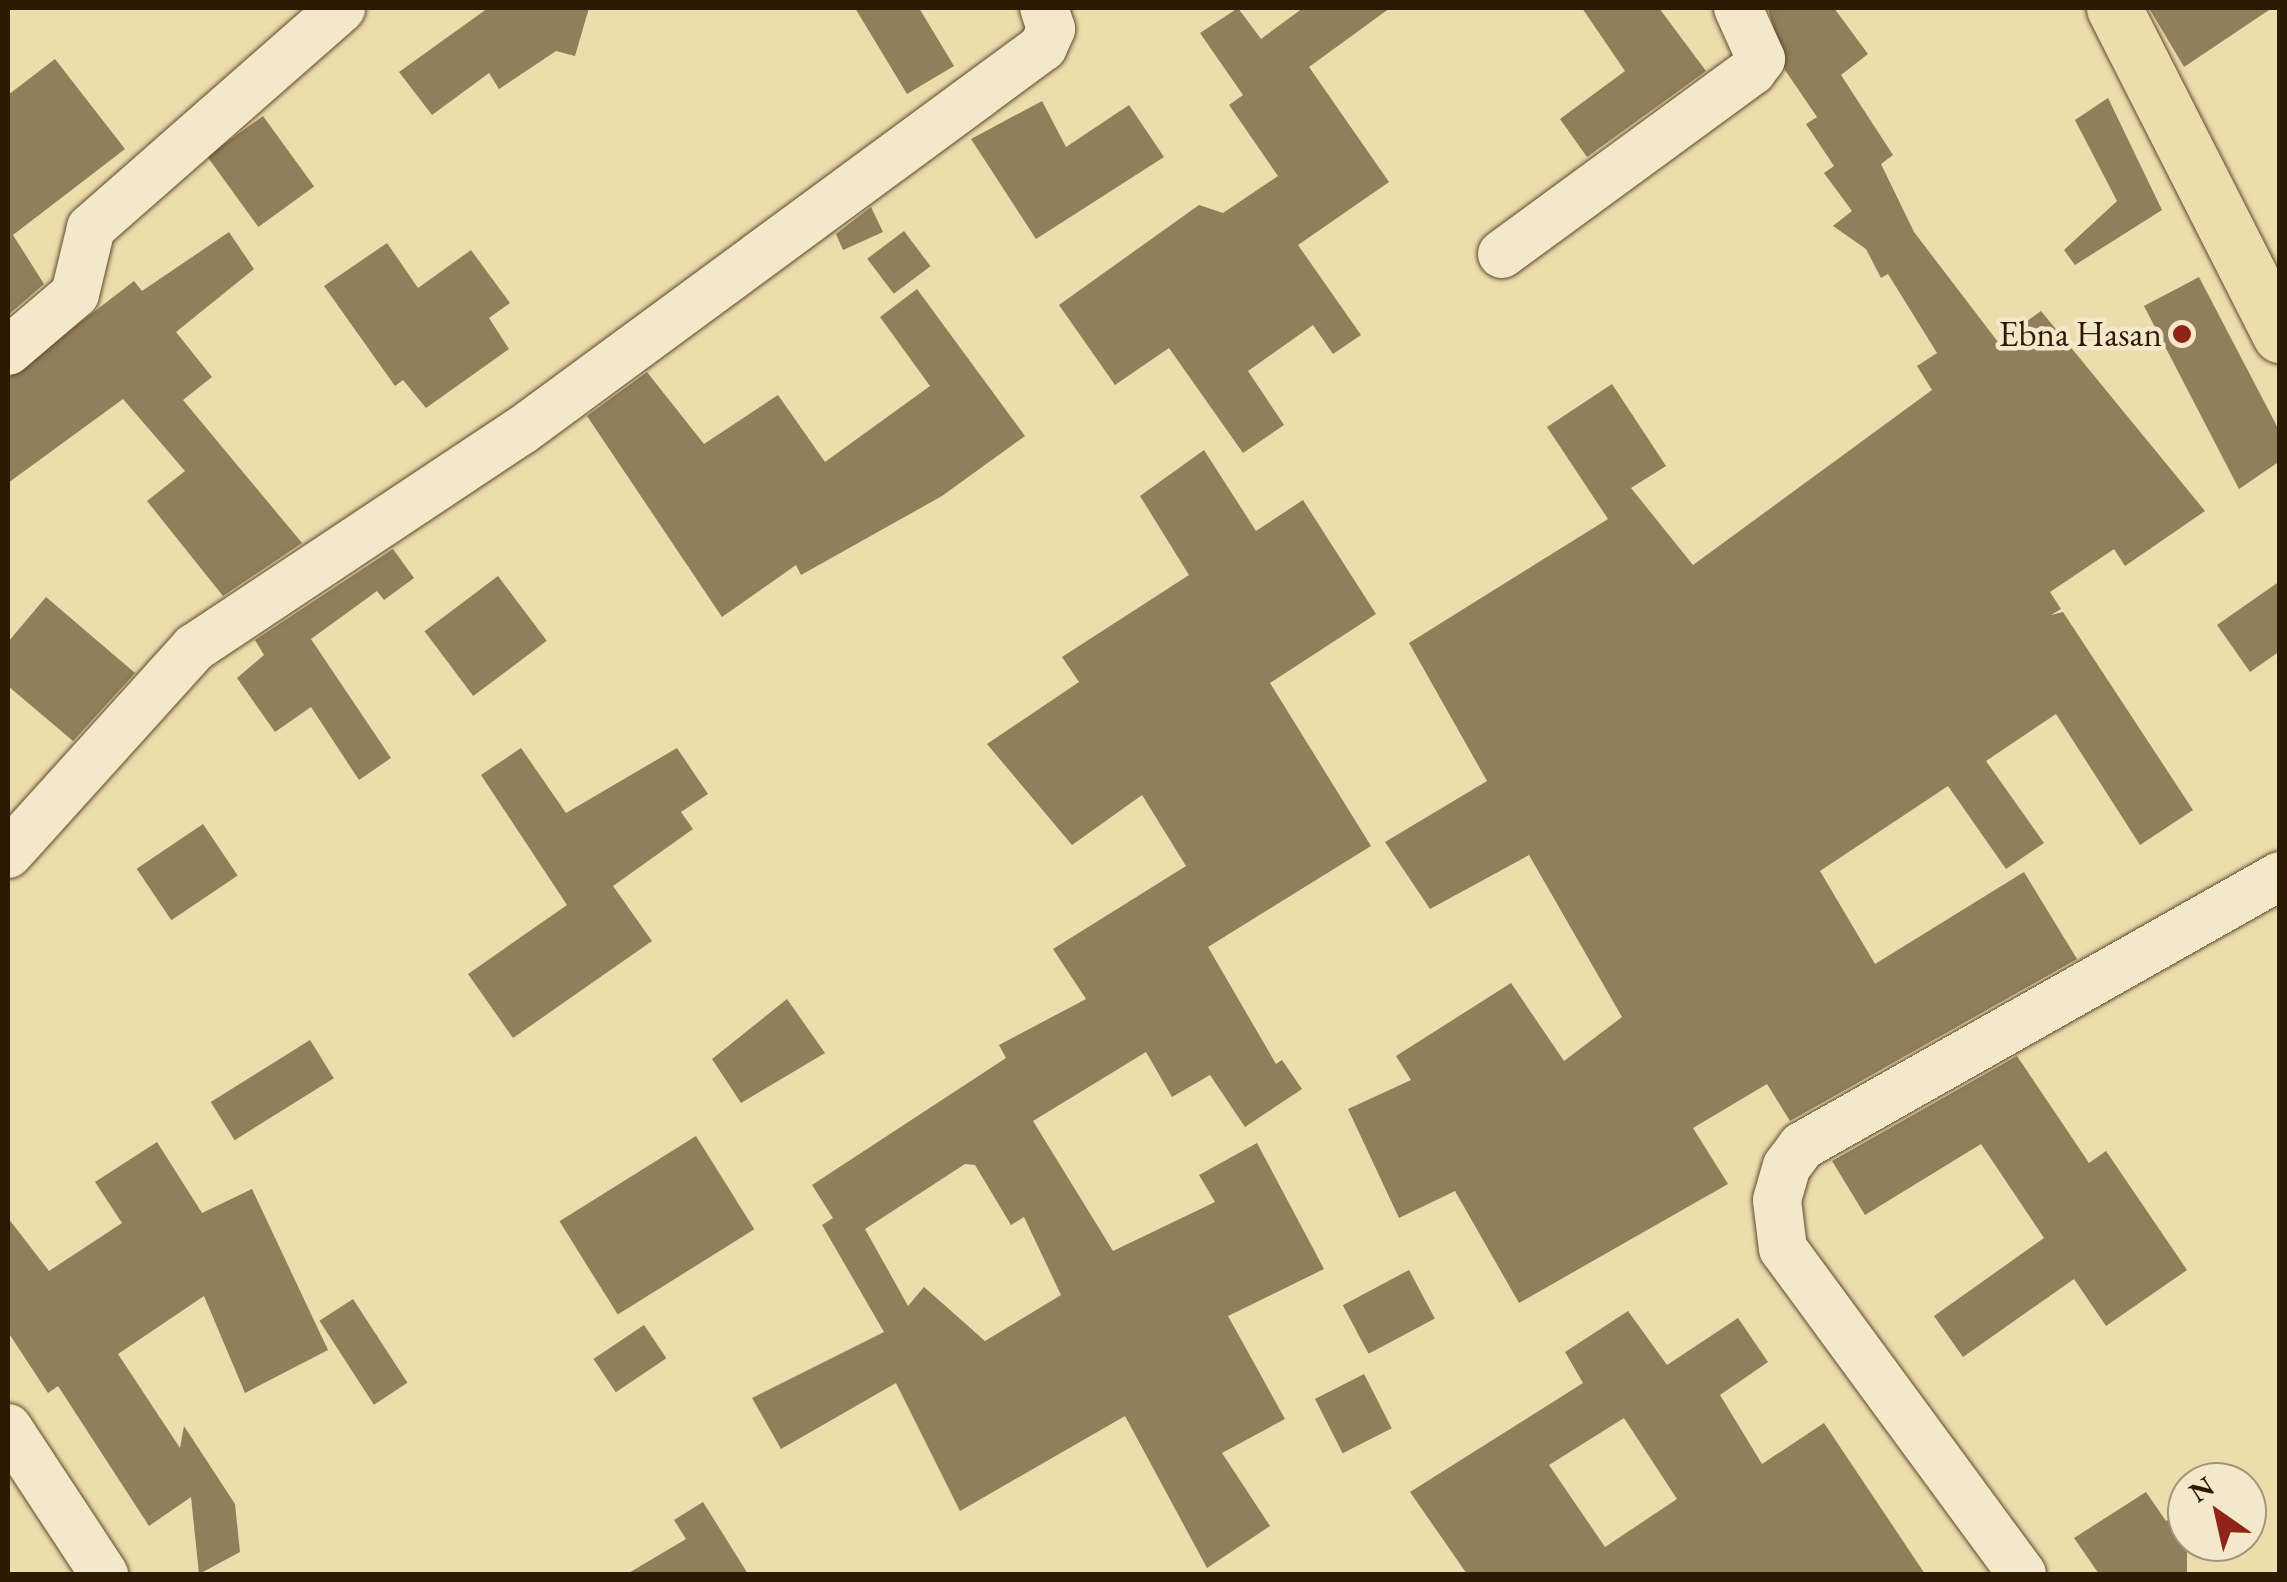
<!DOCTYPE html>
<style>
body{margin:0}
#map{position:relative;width:2287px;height:1582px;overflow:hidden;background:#eddcac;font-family:"EB Garamond",serif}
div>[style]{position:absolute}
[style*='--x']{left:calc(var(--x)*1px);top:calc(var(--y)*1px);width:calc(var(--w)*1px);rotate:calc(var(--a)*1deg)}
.building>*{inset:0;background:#917e5b;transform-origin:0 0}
.roads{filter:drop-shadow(0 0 2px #5e4a2e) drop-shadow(0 0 2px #5e4a2e)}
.minor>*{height:48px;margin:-24px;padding:0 24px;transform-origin:24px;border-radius:24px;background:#f3e8c9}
.primary>*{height:55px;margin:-27.5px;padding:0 27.5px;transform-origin:27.5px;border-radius:27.5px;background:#eddcac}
.dots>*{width:28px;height:28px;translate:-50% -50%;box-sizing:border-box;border:5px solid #f3e8c9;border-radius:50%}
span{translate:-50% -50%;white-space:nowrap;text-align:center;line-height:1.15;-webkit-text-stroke:9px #f3e8c9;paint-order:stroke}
.poi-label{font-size:35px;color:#2e1904}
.right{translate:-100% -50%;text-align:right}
.frame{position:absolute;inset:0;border:10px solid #2e1904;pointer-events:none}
.north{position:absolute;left:2167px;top:1462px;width:100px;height:100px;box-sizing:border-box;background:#f3e8c9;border:2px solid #a4957a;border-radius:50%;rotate:326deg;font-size:28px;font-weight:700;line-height:40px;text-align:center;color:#2e1904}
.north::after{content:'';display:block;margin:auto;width:35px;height:45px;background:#8f2418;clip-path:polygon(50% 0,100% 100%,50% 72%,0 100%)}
</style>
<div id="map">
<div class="building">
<div style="clip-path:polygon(488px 8px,589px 8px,575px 56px,556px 51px,499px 89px,489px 73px,432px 115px,399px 72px)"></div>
<div style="clip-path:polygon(855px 8px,919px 8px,954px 66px,907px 94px)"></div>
<div style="clip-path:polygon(1238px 8px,1261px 39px,1303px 8px,1390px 8px,1309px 67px,1389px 182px,1298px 245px,1361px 335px,1333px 354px,1313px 325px,1248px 371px,1284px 425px,1243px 453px,1169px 348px,1115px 385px,1059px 305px,1199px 205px,1223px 213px,1278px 176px,1229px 105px,1243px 95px,1200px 33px)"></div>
<div style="clip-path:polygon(1582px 8px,1659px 8px,1706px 71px,1587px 157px,1560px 119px,1625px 71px)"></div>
<div style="clip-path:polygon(1768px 8px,1834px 8px,1868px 54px,1841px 75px,1893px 155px,1881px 164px,1914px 232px,1998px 342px,2041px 311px,2205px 511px,2125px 566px,2114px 549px,2050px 592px,2061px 609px,2051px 615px,2063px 612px,2193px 810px,2140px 845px,2056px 714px,1986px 761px,2044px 843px,2006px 869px,1948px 786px,1820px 871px,1875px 964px,2024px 872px,2077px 959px,1790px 1121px,1767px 1084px,1693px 1128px,1728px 1184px,1519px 1303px,1455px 1191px,1399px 1218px,1348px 1109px,1411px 1080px,1396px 1056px,1511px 983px,1564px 1061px,1622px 1017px,1529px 855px,1430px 909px,1385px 842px,1487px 781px,1409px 643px,1608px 519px,1547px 427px,1612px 384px,1666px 466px,1631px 488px,1693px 565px,1932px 390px,1917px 366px,1937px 353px,1888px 274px,1881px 278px,1866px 249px,1833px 226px,1852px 211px,1824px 173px,1834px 166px,1806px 124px,1817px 117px,1785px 70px)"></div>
<div style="clip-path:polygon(2149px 8px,2272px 8px,2184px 67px)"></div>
<div style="clip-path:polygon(55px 59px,125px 149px,13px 235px,44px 284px,8px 315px,8px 95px)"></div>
<div style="clip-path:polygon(2108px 98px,2162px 210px,2075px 265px,2064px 250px,2117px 201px,2075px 120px)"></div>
<div style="clip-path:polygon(1042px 101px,1066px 147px,1129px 105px,1164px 157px,1036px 239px,971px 139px)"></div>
<div style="left:263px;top:116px;width:87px;height:69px;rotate:54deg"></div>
<div style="clip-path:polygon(871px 207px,883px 232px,843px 250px,836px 234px)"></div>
<div style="left:904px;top:231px;width:44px;height:46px;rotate:53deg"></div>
<div style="clip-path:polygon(229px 232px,254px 269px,176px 332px,212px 377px,183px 400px,302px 543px,223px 596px,147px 501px,185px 471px,123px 399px,8px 483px,8px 378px,134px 281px,142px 291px)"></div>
<div style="clip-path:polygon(387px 243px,418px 288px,471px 250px,510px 303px,489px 318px,509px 349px,426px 408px,403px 380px,395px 386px,324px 286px)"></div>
<div style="clip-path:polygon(2199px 277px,2280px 432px,2280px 461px,2239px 489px,2144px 306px)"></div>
<div style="clip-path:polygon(917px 289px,1025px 436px,942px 496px,801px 575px,796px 565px,722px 617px,587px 416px,647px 372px,704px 444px,778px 395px,825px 462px,930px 386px,880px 317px)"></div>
<div style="clip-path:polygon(evenodd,1204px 450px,1256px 531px,1303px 500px,1376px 614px,1270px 683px,1371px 846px,1208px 947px,1276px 1064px,1282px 1060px,1302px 1089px,1245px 1127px,1210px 1075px,1172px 1097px,1146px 1052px,1033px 1121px,1113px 1251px,1215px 1202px,1199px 1175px,1257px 1143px,1324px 1269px,1228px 1316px,1285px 1419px,1222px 1453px,1270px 1526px,1207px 1568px,1125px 1416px,960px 1511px,896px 1383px,781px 1449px,752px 1398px,884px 1332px,822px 1225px,833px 1218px,812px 1185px,1006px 1058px,999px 1045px,1086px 999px,1053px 949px,1186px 866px,1142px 795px,1072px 845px,987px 744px,1079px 682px,1062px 657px,1189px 575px,1140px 496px,1204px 450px,965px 1164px,975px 1165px,1011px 1225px,1024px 1217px,1061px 1295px,985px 1341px,924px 1287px,908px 1306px,865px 1229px,965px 1164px)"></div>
<div style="clip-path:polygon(393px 549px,414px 578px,384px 600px,377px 591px,311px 639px,391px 758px,359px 780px,311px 707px,275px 732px,237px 678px,264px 655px,255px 640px)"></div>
<div style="left:498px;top:576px;width:81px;height:92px;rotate:53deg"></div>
<div style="clip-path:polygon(2280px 581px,2280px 651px,2250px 672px,2217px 625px)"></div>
<div style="clip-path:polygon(46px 597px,135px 673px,73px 741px,8px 686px,8px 642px)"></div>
<div style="clip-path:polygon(521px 748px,566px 813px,677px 748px,708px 794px,681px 812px,693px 829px,613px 886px,652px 941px,513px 1038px,468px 974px,567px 905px,481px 775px)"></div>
<div style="left:203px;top:824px;width:62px;height:80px;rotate:56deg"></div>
<div style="clip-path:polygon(787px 999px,825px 1053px,741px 1103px,712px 1059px)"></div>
<div style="left:310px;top:1040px;width:45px;height:117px;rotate:58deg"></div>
<div style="clip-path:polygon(2017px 1056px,2089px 1163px,2106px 1151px,2187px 1270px,2106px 1326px,2074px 1279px,1963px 1357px,1934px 1316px,2044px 1238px,1981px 1144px,1865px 1215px,1832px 1161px)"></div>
<div style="left:696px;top:1136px;width:110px;height:161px;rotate:58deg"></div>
<div style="clip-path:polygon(157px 1142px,202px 1213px,252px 1189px,328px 1350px,245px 1393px,204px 1296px,118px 1354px,180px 1448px,184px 1426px,235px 1504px,240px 1552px,199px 1574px,191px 1497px,149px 1526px,58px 1386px,48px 1393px,8px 1332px,8px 1218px,49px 1271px,122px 1223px,95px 1182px)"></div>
<div style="left:1409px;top:1270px;width:55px;height:75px;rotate:62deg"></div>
<div style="left:353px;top:1299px;width:100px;height:40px;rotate:57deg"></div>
<div style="clip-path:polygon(evenodd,1628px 1311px,1667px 1365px,1738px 1318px,1768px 1362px,1720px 1395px,1762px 1464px,1824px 1423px,1925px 1574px,1467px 1574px,1410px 1492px,1583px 1383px,1565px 1352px,1628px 1311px,1624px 1418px,1677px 1499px,1605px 1547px,1549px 1465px,1624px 1418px)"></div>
<div style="left:644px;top:1325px;width:40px;height:61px;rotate:56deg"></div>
<div style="left:1364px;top:1374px;width:61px;height:55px;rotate:63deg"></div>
<div style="clip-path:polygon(2146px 1492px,2166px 1521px,2187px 1507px,2187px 1574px,2099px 1574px,2074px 1538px)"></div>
<div style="clip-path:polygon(703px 1502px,748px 1574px,627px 1574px,686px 1539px,674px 1520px)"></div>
</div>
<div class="roads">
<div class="minor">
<div style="--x:1502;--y:254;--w:310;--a:-36.2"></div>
<div style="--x:1752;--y:71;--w:15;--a:-53"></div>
<div style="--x:1761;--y:59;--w:56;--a:-114.3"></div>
<div style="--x:8;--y:351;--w:88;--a:-40.4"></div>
<div style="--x:75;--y:294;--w:68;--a:-76.4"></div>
<div style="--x:91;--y:228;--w:333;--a:-41.3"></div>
<div style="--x:8;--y:854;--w:278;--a:-47.9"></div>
<div style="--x:194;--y:648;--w:392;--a:-33.6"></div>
<div style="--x:521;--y:431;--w:648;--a:-36.34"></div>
<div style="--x:1043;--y:47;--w:20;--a:-66"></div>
<div style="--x:1051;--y:29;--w:22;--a:-108"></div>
<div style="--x:8;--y:1428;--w:175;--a:56.7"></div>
<div style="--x:2022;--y:1574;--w:403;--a:-126.3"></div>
<div style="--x:1783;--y:1249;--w:49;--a:-97"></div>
<div style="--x:1777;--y:1200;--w:35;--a:-74"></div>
<div style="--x:1787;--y:1166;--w:25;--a:-53"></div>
<div style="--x:1802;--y:1146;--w:549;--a:-29.46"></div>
</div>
<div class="primary">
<div style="--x:2114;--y:8;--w:367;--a:63.1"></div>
</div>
</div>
<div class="dots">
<div style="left:2182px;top:334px;background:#8f2418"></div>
</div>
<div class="poi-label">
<span class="right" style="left:2162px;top:334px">Ebna Hasan</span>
</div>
<div class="frame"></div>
<div class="north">N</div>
</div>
